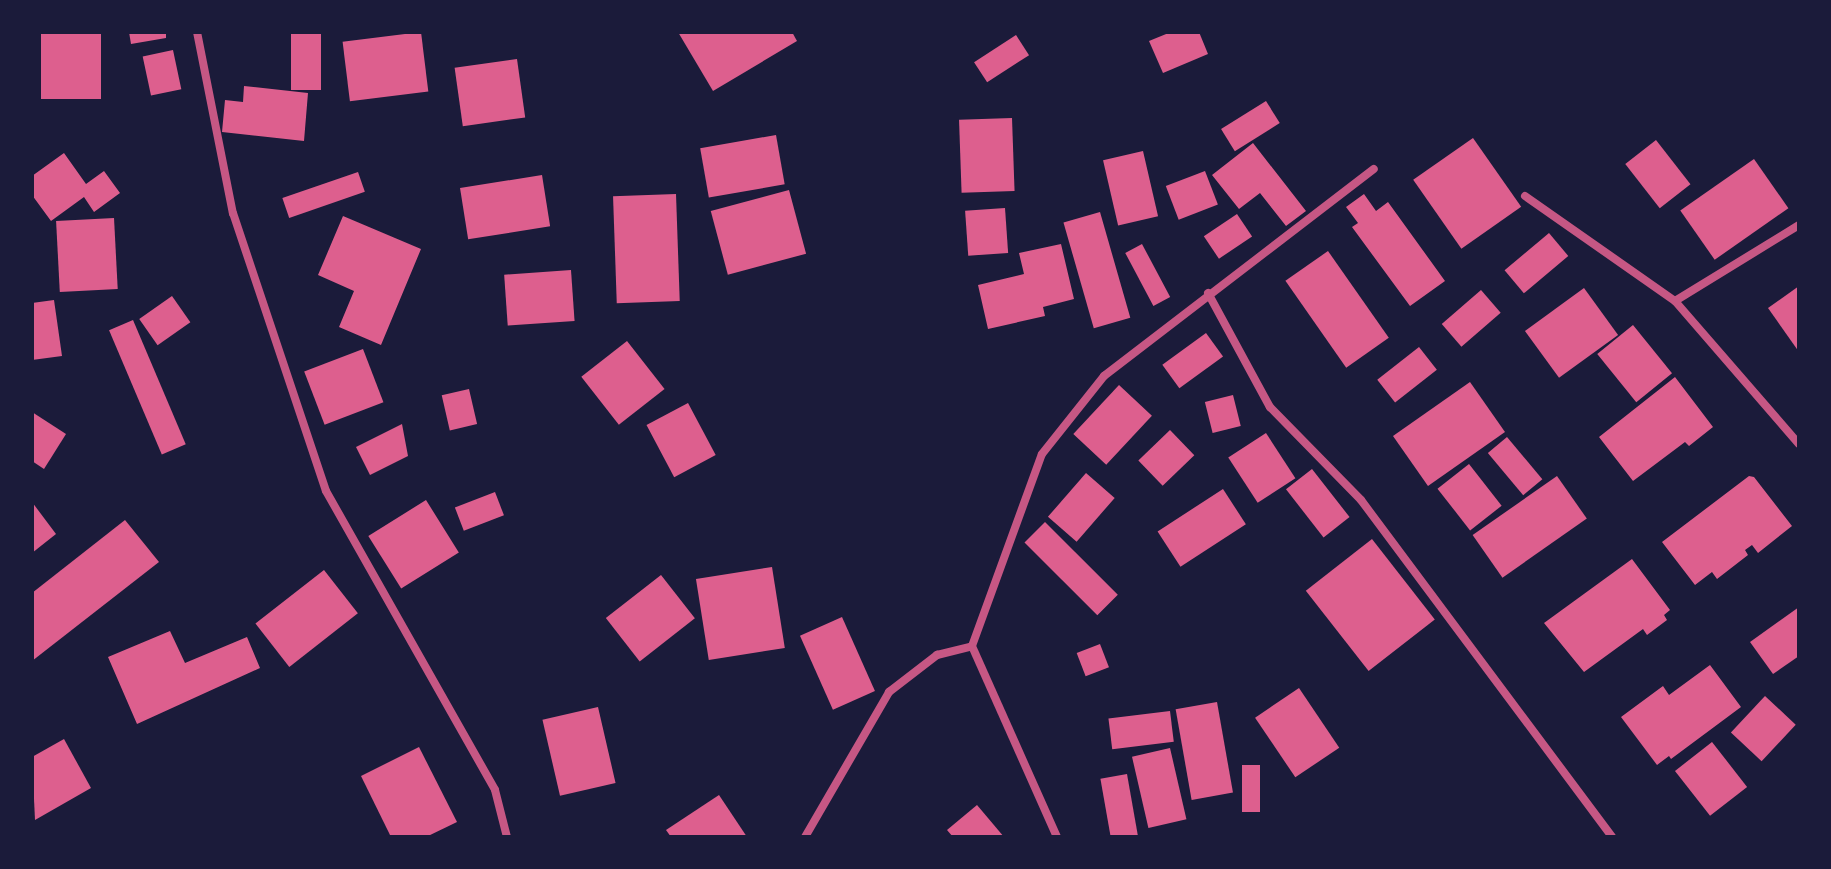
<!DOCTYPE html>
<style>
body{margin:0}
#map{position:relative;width:1831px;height:869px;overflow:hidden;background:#1b1b3a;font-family:"Playfair Display",serif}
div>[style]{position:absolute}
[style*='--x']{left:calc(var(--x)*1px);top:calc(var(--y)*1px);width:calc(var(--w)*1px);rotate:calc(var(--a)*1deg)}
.building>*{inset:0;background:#dd5f8e;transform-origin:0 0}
.minor>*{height:8px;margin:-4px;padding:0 4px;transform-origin:4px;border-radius:4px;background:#c65784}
span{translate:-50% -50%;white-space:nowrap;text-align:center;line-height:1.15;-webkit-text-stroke:8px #1b1b3a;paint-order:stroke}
.frame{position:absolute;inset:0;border:34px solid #1b1b3a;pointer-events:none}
</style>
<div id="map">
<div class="building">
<div style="left:41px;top:32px;width:60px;height:67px"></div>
<div style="clip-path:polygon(129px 32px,166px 32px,166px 38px,131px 44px)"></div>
<div style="left:291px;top:32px;width:30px;height:58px"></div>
<div style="left:421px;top:32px;width:60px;height:79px;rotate:83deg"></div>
<div style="clip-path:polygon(678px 32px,792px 32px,797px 41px,713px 91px)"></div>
<div style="clip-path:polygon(1171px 32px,1199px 32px,1208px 54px,1163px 73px,1149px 41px)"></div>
<div style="left:1016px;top:35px;width:24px;height:50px;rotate:57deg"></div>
<div style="left:173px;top:50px;width:40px;height:31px;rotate:78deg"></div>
<div style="left:517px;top:59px;width:59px;height:63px;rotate:82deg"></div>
<div style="clip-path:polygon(244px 86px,308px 93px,304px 141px,222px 132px,225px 100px,243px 102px)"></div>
<div style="left:1266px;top:101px;width:26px;height:53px;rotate:58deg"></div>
<div style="left:1012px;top:118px;width:73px;height:53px;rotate:88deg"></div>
<div style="left:776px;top:135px;width:50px;height:77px;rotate:80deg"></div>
<div style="left:1473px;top:138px;width:84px;height:73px;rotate:55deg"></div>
<div style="left:1656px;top:140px;width:56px;height:39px;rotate:52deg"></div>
<div style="clip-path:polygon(1253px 143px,1306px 211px,1286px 226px,1260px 193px,1239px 209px,1212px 175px)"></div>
<div style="left:1143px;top:151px;width:67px;height:41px;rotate:77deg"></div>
<div style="clip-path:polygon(64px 153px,86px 184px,104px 171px,120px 193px,94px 212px,84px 197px,51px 221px,32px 195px,32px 176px)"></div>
<div style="left:1754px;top:159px;width:60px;height:90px;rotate:55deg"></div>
<div style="left:1205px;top:171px;width:36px;height:42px;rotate:69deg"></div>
<div style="left:358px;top:172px;width:21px;height:80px;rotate:71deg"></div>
<div style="left:542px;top:175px;width:52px;height:83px;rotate:81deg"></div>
<div style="left:789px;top:190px;width:66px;height:81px;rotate:75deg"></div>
<div style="left:676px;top:194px;width:107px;height:63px;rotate:88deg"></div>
<div style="clip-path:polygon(1364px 194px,1376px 211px,1388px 202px,1445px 281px,1410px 306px,1352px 227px,1358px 223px,1346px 207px)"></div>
<div style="left:1005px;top:208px;width:45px;height:40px;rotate:86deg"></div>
<div style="left:1100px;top:212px;width:110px;height:38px;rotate:74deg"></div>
<div style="left:1237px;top:214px;width:27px;height:40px;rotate:56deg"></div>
<div style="clip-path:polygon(343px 216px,421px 249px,381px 345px,339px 327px,354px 291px,318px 275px)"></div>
<div style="left:114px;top:218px;width:71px;height:58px;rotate:87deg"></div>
<div style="left:1549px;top:233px;width:30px;height:58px;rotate:50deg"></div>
<div style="clip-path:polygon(1061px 244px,1074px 299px,1043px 307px,1045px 316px,988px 329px,978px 285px,1024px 274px,1019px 253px)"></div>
<div style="left:1142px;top:244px;width:60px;height:19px;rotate:62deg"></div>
<div style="left:1328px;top:251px;width:106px;height:52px;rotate:55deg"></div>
<div style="left:571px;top:270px;width:51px;height:67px;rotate:86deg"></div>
<div style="clip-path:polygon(1799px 286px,1799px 352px,1768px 308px)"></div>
<div style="left:1584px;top:288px;width:58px;height:73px;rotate:54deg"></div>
<div style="left:1481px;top:290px;width:30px;height:52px;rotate:49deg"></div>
<div style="left:172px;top:296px;width:32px;height:40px;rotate:55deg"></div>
<div style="clip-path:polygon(54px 300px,62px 356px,32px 360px,32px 303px)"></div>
<div style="left:133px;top:320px;width:135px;height:26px;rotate:67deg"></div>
<div style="left:1633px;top:325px;width:62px;height:46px;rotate:51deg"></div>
<div style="left:1206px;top:333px;width:29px;height:54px;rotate:54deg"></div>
<div style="left:627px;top:341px;width:61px;height:58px;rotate:52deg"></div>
<div style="left:1419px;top:347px;width:29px;height:53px;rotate:52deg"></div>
<div style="left:363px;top:349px;width:57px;height:63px;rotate:69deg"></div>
<div style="clip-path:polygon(1675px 377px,1713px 427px,1689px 446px,1685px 442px,1633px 481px,1599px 437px)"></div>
<div style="left:1470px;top:382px;width:61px;height:94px;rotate:55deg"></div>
<div style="left:1119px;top:385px;width:45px;height:67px;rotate:43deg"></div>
<div style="left:469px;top:389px;width:36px;height:28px;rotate:77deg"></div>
<div style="left:1233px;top:395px;width:32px;height:29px;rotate:76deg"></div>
<div style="left:688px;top:403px;width:59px;height:47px;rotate:62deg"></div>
<div style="clip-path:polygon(32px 412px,66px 434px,44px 469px,32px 461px)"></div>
<div style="clip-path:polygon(402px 424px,408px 456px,370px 475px,356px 447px)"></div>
<div style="left:1170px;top:430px;width:35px;height:44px;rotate:46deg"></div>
<div style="left:1266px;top:433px;width:54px;height:45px;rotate:57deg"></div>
<div style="left:1507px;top:437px;width:55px;height:25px;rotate:50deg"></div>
<div style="left:1469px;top:464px;width:53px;height:40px;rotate:52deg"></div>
<div style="left:1312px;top:469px;width:61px;height:33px;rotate:52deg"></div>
<div style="left:1086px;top:473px;width:38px;height:58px;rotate:41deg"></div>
<div style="left:1557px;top:476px;width:52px;height:103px;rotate:55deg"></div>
<div style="clip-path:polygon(1749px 476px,1754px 477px,1792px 526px,1758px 553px,1752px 545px,1745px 550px,1748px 555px,1717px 579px,1712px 572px,1695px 585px,1662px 542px)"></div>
<div style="left:1223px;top:489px;width:42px;height:78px;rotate:57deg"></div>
<div style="left:495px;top:492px;width:25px;height:43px;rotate:69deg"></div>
<div style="left:426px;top:500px;width:62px;height:68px;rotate:58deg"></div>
<div style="clip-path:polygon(32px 502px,56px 534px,32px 553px)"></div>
<div style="clip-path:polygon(125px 520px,159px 562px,32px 661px,32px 593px)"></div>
<div style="left:1045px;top:522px;width:103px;height:29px;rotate:45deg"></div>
<div style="left:1372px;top:539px;width:102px;height:84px;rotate:52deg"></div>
<div style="clip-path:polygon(1632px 559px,1670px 610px,1664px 615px,1667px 620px,1647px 635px,1643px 629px,1584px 672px,1544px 623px)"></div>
<div style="left:772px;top:567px;width:82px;height:77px;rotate:81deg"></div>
<div style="left:324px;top:570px;width:55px;height:87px;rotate:52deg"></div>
<div style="left:661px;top:575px;width:55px;height:70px;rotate:52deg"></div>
<div style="clip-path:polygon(1799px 607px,1799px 656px,1773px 674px,1750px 642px)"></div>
<div style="left:842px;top:617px;width:81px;height:46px;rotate:66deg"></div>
<div style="clip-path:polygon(170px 631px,185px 663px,247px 637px,260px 668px,137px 724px,108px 657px)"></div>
<div style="left:1100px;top:644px;width:25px;height:25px;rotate:69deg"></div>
<div style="clip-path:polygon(1710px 665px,1741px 707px,1671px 759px,1669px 756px,1657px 765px,1621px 717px,1663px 686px,1669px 695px)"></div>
<div style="left:1299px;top:688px;width:72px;height:53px;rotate:56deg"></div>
<div style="left:1765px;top:696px;width:42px;height:50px;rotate:43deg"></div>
<div style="left:1217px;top:702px;width:92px;height:42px;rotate:80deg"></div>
<div style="left:598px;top:707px;width:78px;height:57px;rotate:77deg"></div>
<div style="left:1170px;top:711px;width:31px;height:62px;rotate:83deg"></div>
<div style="clip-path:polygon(64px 739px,91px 788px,35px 820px,32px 757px)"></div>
<div style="left:1712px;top:742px;width:57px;height:47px;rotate:52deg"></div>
<div style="clip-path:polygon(419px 747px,457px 822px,426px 837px,391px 837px,361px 776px)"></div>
<div style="left:1170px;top:748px;width:73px;height:39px;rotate:77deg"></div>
<div style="left:1242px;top:765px;width:18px;height:47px"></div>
<div style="left:1127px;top:774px;width:64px;height:27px;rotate:80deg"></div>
<div style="clip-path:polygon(719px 795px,747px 837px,671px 837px,666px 830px)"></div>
<div style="clip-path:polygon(977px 805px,1004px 837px,953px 837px,947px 830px)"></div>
</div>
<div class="minor">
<div style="--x:197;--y:32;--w:185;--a:78.8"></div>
<div style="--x:233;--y:213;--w:293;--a:71.5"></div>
<div style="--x:326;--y:491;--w:343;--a:60.5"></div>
<div style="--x:495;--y:790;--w:49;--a:75.7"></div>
<div style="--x:1525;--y:196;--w:183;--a:35"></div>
<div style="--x:1675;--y:301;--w:189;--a:49.1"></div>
<div style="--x:1208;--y:293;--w:130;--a:61.5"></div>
<div style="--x:1270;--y:407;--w:130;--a:45.6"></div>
<div style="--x:1361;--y:500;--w:420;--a:53.3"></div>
<div style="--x:1675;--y:301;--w:145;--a:-31.5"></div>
<div style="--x:805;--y:837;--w:168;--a:-59.9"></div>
<div style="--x:889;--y:692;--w:61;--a:-37.6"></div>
<div style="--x:937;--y:655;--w:36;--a:-14"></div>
<div style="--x:1057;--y:837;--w:209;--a:-114"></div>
<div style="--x:972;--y:646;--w:204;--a:-70"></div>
<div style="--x:1042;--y:454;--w:100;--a:-51.5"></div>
<div style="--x:1104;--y:376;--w:340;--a:-37.5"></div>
</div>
<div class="frame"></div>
</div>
